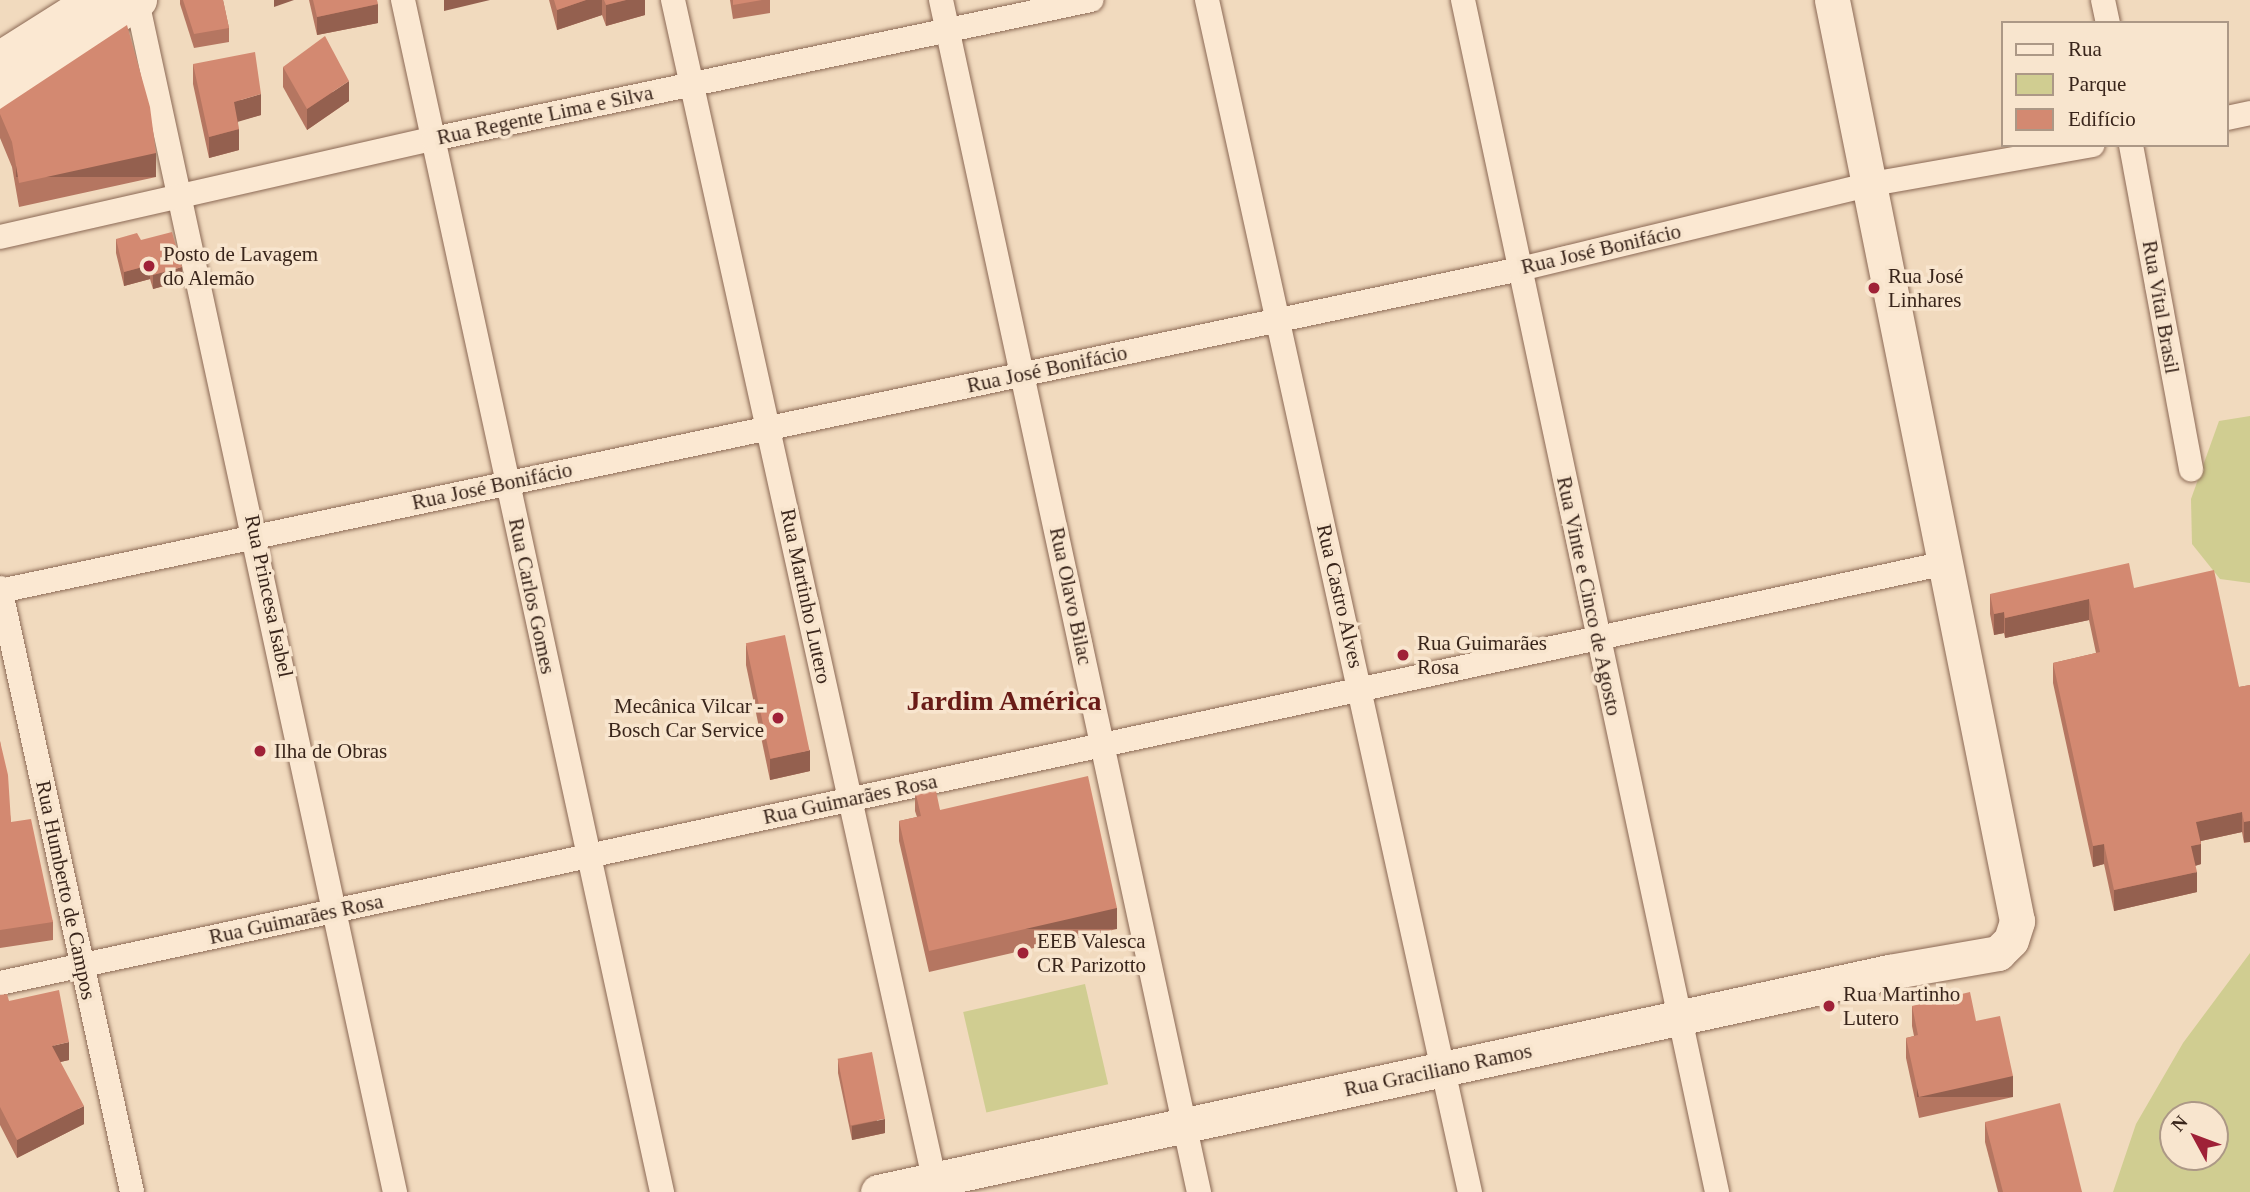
<!DOCTYPE html>
<meta charset="utf-8">
<style>
body{margin:0}
#map{position:relative;width:2250px;height:1192px;overflow:hidden;background:#f1dabe;font-family:"Times New Roman",serif}
div>[style]{position:absolute}
[style*='--x']{left:calc(var(--x)*1px);top:calc(var(--y)*1px);width:calc(var(--w)*1px);rotate:calc(var(--a)*1deg)}
.green>*{inset:0;background:#d0cd91;transform-origin:0 0}
.roads{filter:drop-shadow(0 0 2px #8b6955) drop-shadow(0 0 2px #8b6955)}
.street>*{height:24px;margin:-12px;padding:0 12px;transform-origin:12px;border-radius:12px;background:#fbe8d2}
.secondary>*{height:35px;margin:-17.5px;padding:0 17.5px;transform-origin:17.5px;border-radius:17.5px;background:#fbe8d2}
.wall>*{inset:0;background:#b57661}
.shaded-wall>*{inset:0;background:#94604f;transform-origin:0 0}
.building>*{inset:0;background:#d38971;transform-origin:0 0}
.dots>*{width:19px;height:19px;translate:-50% -50%;box-sizing:border-box;border:4px solid #f8e5ce;border-radius:50%}
span{translate:-50% -50%;white-space:nowrap;text-align:center;line-height:1.15;-webkit-text-stroke:7px #f8e5ce;paint-order:stroke}
.street-label{font-size:21px;color:#39251b}
.poi-label{font-size:21px;color:#39251b}
.left{translate:0 -50%;text-align:left}
.right{translate:-100% -50%;text-align:right}
.district-label{font-size:28px;color:#691b17;font-weight:700}
.legend{position:absolute;left:2001px;top:21px;width:228px;height:126px;box-sizing:border-box;background:#f8e5ce;border:2px solid #ac9886;margin:0;padding:9px 12px;list-style:none;font-size:21px;color:#39251b}
.legend li{display:flex;align-items:center;gap:14px;height:35px}
.legend b{width:35px;border:2px solid #ac9886}
.north{position:absolute;left:2159px;top:1101px;width:70px;height:70px;box-sizing:border-box;background:#f8e5ce;border:2px solid #ac9886;border-radius:50%;rotate:311deg;font-size:19px;font-weight:700;line-height:28px;text-align:center;color:#39251b}
.north::after{content:'';display:block;margin:auto;width:24px;height:32px;background:#9f2137;clip-path:polygon(50% 0,100% 100%,50% 72%,0 100%)}
</style>
<div id="map">
<div class="green">
<div style="clip-path:polygon(2250px 416px,2250px 583px,2220px 579px,2192px 544px,2191px 499px,2219px 421px)"></div>
<div style="clip-path:polygon(evenodd,2250px 953px,2250px 1192px,2113px 1192px,2136px 1124px,2183px 1043px,2250px 953px,2215px 1115px,2215px 1157px,2173px 1157px,2173px 1115px,2215px 1115px)"></div>
<div style="left:1085px;top:984px;width:103px;height:125px;rotate:77deg"></div>
</div>
<div class="roads">
<div class="street">
<div style="--x:403;--y:0;--w:1220;--a:77.74"></div>
<div style="--x:673;--y:0;--w:1221;--a:77.51"></div>
<div style="--x:941;--y:0;--w:1220;--a:77.79"></div>
<div style="--x:1207;--y:0;--w:1221;--a:77.56"></div>
<div style="--x:1463;--y:0;--w:1219;--a:77.97"></div>
<div style="--x:2103;--y:0;--w:24;--a:78"></div>
<div style="--x:137;--y:1;--w:1219;--a:77.78"></div>
<div style="--x:2227;--y:118;--w:24;--a:-12"></div>
<div style="--x:2131;--y:145;--w:330;--a:79.5"></div>
<div style="--x:0;--y:237;--w:444;--a:-12.8"></div>
<div style="--x:433;--y:139;--w:673;--a:-11.93"></div>
<div style="--x:0;--y:588;--w:618;--a:77.67"></div>
<div style="--x:0;--y:591;--w:1554;--a:-11.96"></div>
<div style="--x:1520;--y:269;--w:356;--a:-13.6"></div>
<div style="--x:1866;--y:185;--w:230;--a:-10"></div>
<div style="--x:0;--y:983;--w:1991;--a:-12.18"></div>
</div>
<div class="secondary">
<div style="--x:0;--y:58;--w:109;--a:-32.2"></div>
<div style="--x:0;--y:94;--w:168;--a:-34.1"></div>
<div style="--x:878;--y:1192;--w:1035;--a:-12.28"></div>
<div style="--x:1889;--y:972;--w:111;--a:-9.9"></div>
<div style="--x:1998;--y:953;--w:18;--a:-45"></div>
<div style="--x:2011;--y:940;--w:20;--a:-72"></div>
<div style="--x:2017;--y:921;--w:939;--a:-101.36"></div>
</div>
</div>
<div class="wall">
<div style="clip-path:polygon(180px 0,223px 0,229px 28px,229px 42px,194px 48px,180px 4px)"></div>
<div style="clip-path:polygon(309px 0,377px 0,378px 23px,317px 35px)"></div>
<div style="clip-path:polygon(549px 0,645px 0,645px 15px,606px 26px,602px 15px,557px 30px)"></div>
<div style="clip-path:polygon(730px 0,770px 0,770px 13px,733px 19px)"></div>
<div style="clip-path:polygon(193px 64px,261px 115px,238px 121px,239px 150px,209px 158px,193px 84px)"></div>
<div style="clip-path:polygon(283px 67px,349px 101px,307px 130px,283px 87px)"></div>
<div style="clip-path:polygon(0 109px,156px 177px,19px 207px,12px 167px,0 138px)"></div>
<div style="clip-path:polygon(116px 239px,141px 240px,182px 281px,153px 289px,150px 279px,124px 286px,116px 253px)"></div>
<div style="clip-path:polygon(2134px 588px,2239px 687px,2250px 685px,2250px 842px,2244px 843px,2242px 832px,2201px 841px,2201px 864px,2195px 866px,2197px 892px,2114px 911px,2104px 864px,2093px 867px,2053px 683px,2053px 663px,2096px 653px,2089px 620px,2005px 638px,2004px 633px,1994px 635px,1990px 614px,1990px 594px)"></div>
<div style="clip-path:polygon(746px 644px,810px 771px,770px 780px,746px 665px)"></div>
<div style="clip-path:polygon(0 741px,11px 822px,53px 922px,53px 940px,0 948px)"></div>
<div style="clip-path:polygon(915px 790px,940px 810px,1117px 929px,929px 972px,899px 841px,899px 821px,917px 817px,915px 811px)"></div>
<div style="clip-path:polygon(0 995px,9px 1001px,69px 1060px,60px 1062px,84px 1124px,17px 1158px,0 1125px)"></div>
<div style="clip-path:polygon(1912px 1006px,1976px 1021px,2013px 1097px,1919px 1118px,1906px 1058px,1906px 1038px,1914px 1036px,1912px 1026px)"></div>
<div style="clip-path:polygon(838px 1060px,885px 1133px,852px 1140px,838px 1073px)"></div>
<div style="clip-path:polygon(1985px 1122px,2082px 1192px,1998px 1192px,1985px 1142px)"></div>
</div>
<div class="shaded-wall">
<div style="clip-path:polygon(274px 0,294px 0,274px 7px)"></div>
<div style="clip-path:polygon(444px 0,490px 0,444px 11px)"></div>
<div style="clip-path:polygon(586px 0,602px 0,602px 15px,557px 30px,557px 10px)"></div>
<div style="clip-path:polygon(626px 0,645px 0,645px 15px,606px 26px,606px 5px)"></div>
<div style="clip-path:polygon(378px 4px,378px 23px,317px 35px,317px 17px)"></div>
<div style="clip-path:polygon(349px 81px,349px 101px,307px 130px,307px 109px)"></div>
<div style="clip-path:polygon(261px 94px,261px 115px,234px 123px,234px 102px)"></div>
<div style="clip-path:polygon(239px 129px,239px 150px,209px 158px,209px 137px)"></div>
<div style="left:156px;top:153px;width:24px;height:140px;rotate:90deg"></div>
<div style="clip-path:polygon(150px 265px,150px 279px,124px 286px,124px 272px)"></div>
<div style="clip-path:polygon(182px 267px,182px 281px,153px 289px,153px 275px)"></div>
<div style="clip-path:polygon(2089px 599px,2089px 620px,2005px 638px,2005px 618px)"></div>
<div style="clip-path:polygon(2004px 612px,2004px 633px,1994px 635px,1994px 614px)"></div>
<div style="clip-path:polygon(810px 750px,810px 771px,770px 780px,770px 759px)"></div>
<div style="clip-path:polygon(2242px 812px,2242px 832px,2196px 842px,2196px 822px)"></div>
<div style="left:2250px;top:821px;width:21px;height:6px;rotate:90deg"></div>
<div style="clip-path:polygon(2104px 844px,2104px 864px,2093px 867px,2093px 846px)"></div>
<div style="clip-path:polygon(2201px 844px,2201px 864px,2191px 867px,2191px 846px)"></div>
<div style="clip-path:polygon(2197px 872px,2197px 892px,2114px 911px,2114px 890px)"></div>
<div style="left:1117px;top:908px;width:21px;height:193px;rotate:90deg"></div>
<div style="clip-path:polygon(69px 1042px,69px 1060px,52px 1064px,52px 1046px)"></div>
<div style="left:2013px;top:1076px;width:21px;height:96px;rotate:90deg"></div>
<div style="clip-path:polygon(84px 1106px,84px 1124px,17px 1158px,17px 1140px)"></div>
<div style="clip-path:polygon(885px 1119px,885px 1133px,852px 1140px,852px 1126px)"></div>
</div>
<div class="building">
<div style="clip-path:polygon(183px 0,223px 0,229px 28px,194px 34px)"></div>
<div style="clip-path:polygon(313px 0,377px 0,378px 4px,317px 17px)"></div>
<div style="clip-path:polygon(554px 0,586px 0,557px 10px)"></div>
<div style="clip-path:polygon(604px 0,626px 0,606px 5px)"></div>
<div style="clip-path:polygon(733px 0,762px 0,733px 5px)"></div>
<div style="clip-path:polygon(127px 25px,150px 107px,156px 153px,19px 183px,12px 142px,0 114px,0 109px)"></div>
<div style="clip-path:polygon(325px 36px,349px 81px,307px 109px,283px 67px)"></div>
<div style="clip-path:polygon(255px 52px,261px 94px,234px 102px,239px 129px,209px 137px,193px 64px)"></div>
<div style="clip-path:polygon(172px 232px,182px 267px,153px 275px,150px 265px,124px 272px,116px 239px,137px 233px,141px 240px)"></div>
<div style="clip-path:polygon(2129px 563px,2134px 588px,2214px 570px,2239px 687px,2250px 685px,2250px 821px,2244px 822px,2242px 812px,2196px 822px,2201px 844px,2191px 846px,2197px 872px,2114px 890px,2104px 844px,2093px 846px,2053px 663px,2100px 652px,2089px 599px,2005px 618px,2004px 612px,1994px 614px,1990px 594px)"></div>
<div style="left:785px;top:635px;width:118px;height:40px;rotate:78deg"></div>
<div style="clip-path:polygon(0 741px,8px 775px,11px 822px,31px 819px,53px 922px,0 930px)"></div>
<div style="clip-path:polygon(1088px 776px,1117px 908px,929px 951px,899px 821px,921px 816px,915px 790px,935px 786px,940px 810px)"></div>
<div style="clip-path:polygon(59px 990px,69px 1042px,52px 1046px,84px 1106px,17px 1140px,0 1107px,0 995px,7px 994px,9px 1001px)"></div>
<div style="clip-path:polygon(1970px 992px,1976px 1021px,2000px 1016px,2013px 1076px,1919px 1097px,1906px 1038px,1918px 1035px,1912px 1006px)"></div>
<div style="left:872px;top:1052px;width:68px;height:35px;rotate:79deg"></div>
<div style="clip-path:polygon(2060px 1103px,2082px 1192px,2003px 1192px,1985px 1122px)"></div>
</div>
<div class="dots">
<div style="left:149px;top:266px;background:#9f2137"></div>
<div style="left:1874px;top:288px;background:#9f2137"></div>
<div style="left:1403px;top:655px;background:#9f2137"></div>
<div style="left:778px;top:718px;background:#9f2137"></div>
<div style="left:260px;top:751px;background:#9f2137"></div>
<div style="left:1023px;top:953px;background:#9f2137"></div>
<div style="left:1829px;top:1006px;background:#9f2137"></div>
</div>
<div class="street-label">
<span style="left:545px;top:115px;rotate:-12deg">Rua Regente Lima e Silva</span>
<span style="left:1601px;top:249px;rotate:-13deg">Rua José Bonifácio</span>
<span style="left:2161px;top:307px;rotate:80deg">Rua Vital Brasil</span>
<span style="left:1047px;top:369px;rotate:-12deg">Rua José Bonifácio</span>
<span style="left:492px;top:486px;rotate:-12deg">Rua José Bonifácio</span>
<span style="left:269px;top:596px;rotate:78deg">Rua Princesa Isabel</span>
<span style="left:532px;top:596px;rotate:78deg">Rua Carlos Gomes</span>
<span style="left:806px;top:596px;rotate:78deg">Rua Martinho Lutero</span>
<span style="left:1071px;top:596px;rotate:78deg">Rua Olavo Bilac</span>
<span style="left:1340px;top:596px;rotate:77deg">Rua Castro Alves</span>
<span style="left:1589px;top:596px;rotate:78deg">Rua Vinte e Cinco de Agosto</span>
<span style="left:850px;top:799px;rotate:-12deg">Rua Guimarães Rosa</span>
<span style="left:66px;top:890px;rotate:78deg">Rua Humberto de Campos</span>
<span style="left:296px;top:919px;rotate:-12deg">Rua Guimarães Rosa</span>
<span style="left:1438px;top:1070px;rotate:-12deg">Rua Graciliano Ramos</span>
</div>
<div class="poi-label">
<span class="left" style="left:163px;top:266px">Posto de Lavagem<br>do Alemão</span>
<span class="left" style="left:1888px;top:288px">Rua José<br>Linhares</span>
<span class="left" style="left:1417px;top:655px">Rua Guimarães<br>Rosa</span>
<span class="right" style="left:764px;top:718px">Mecânica Vilcar -<br>Bosch Car Service</span>
<span class="left" style="left:274px;top:751px">Ilha de Obras</span>
<span class="left" style="left:1037px;top:953px">EEB Valesca<br>CR Parizotto</span>
<span class="left" style="left:1843px;top:1006px">Rua Martinho<br>Lutero</span>
</div>
<div class="district-label">
<span style="left:1004px;top:701px">Jardim América</span>
</div>
<ul class="legend">
<li><b style="height:9px;background:#fbe8d2"></b>Rua</li>
<li><b style="height:19px;background:#d0cd91"></b>Parque</li>
<li><b style="height:19px;background:#d38971"></b>Edifício</li>
</ul>
<div class="north">N</div>
</div>
